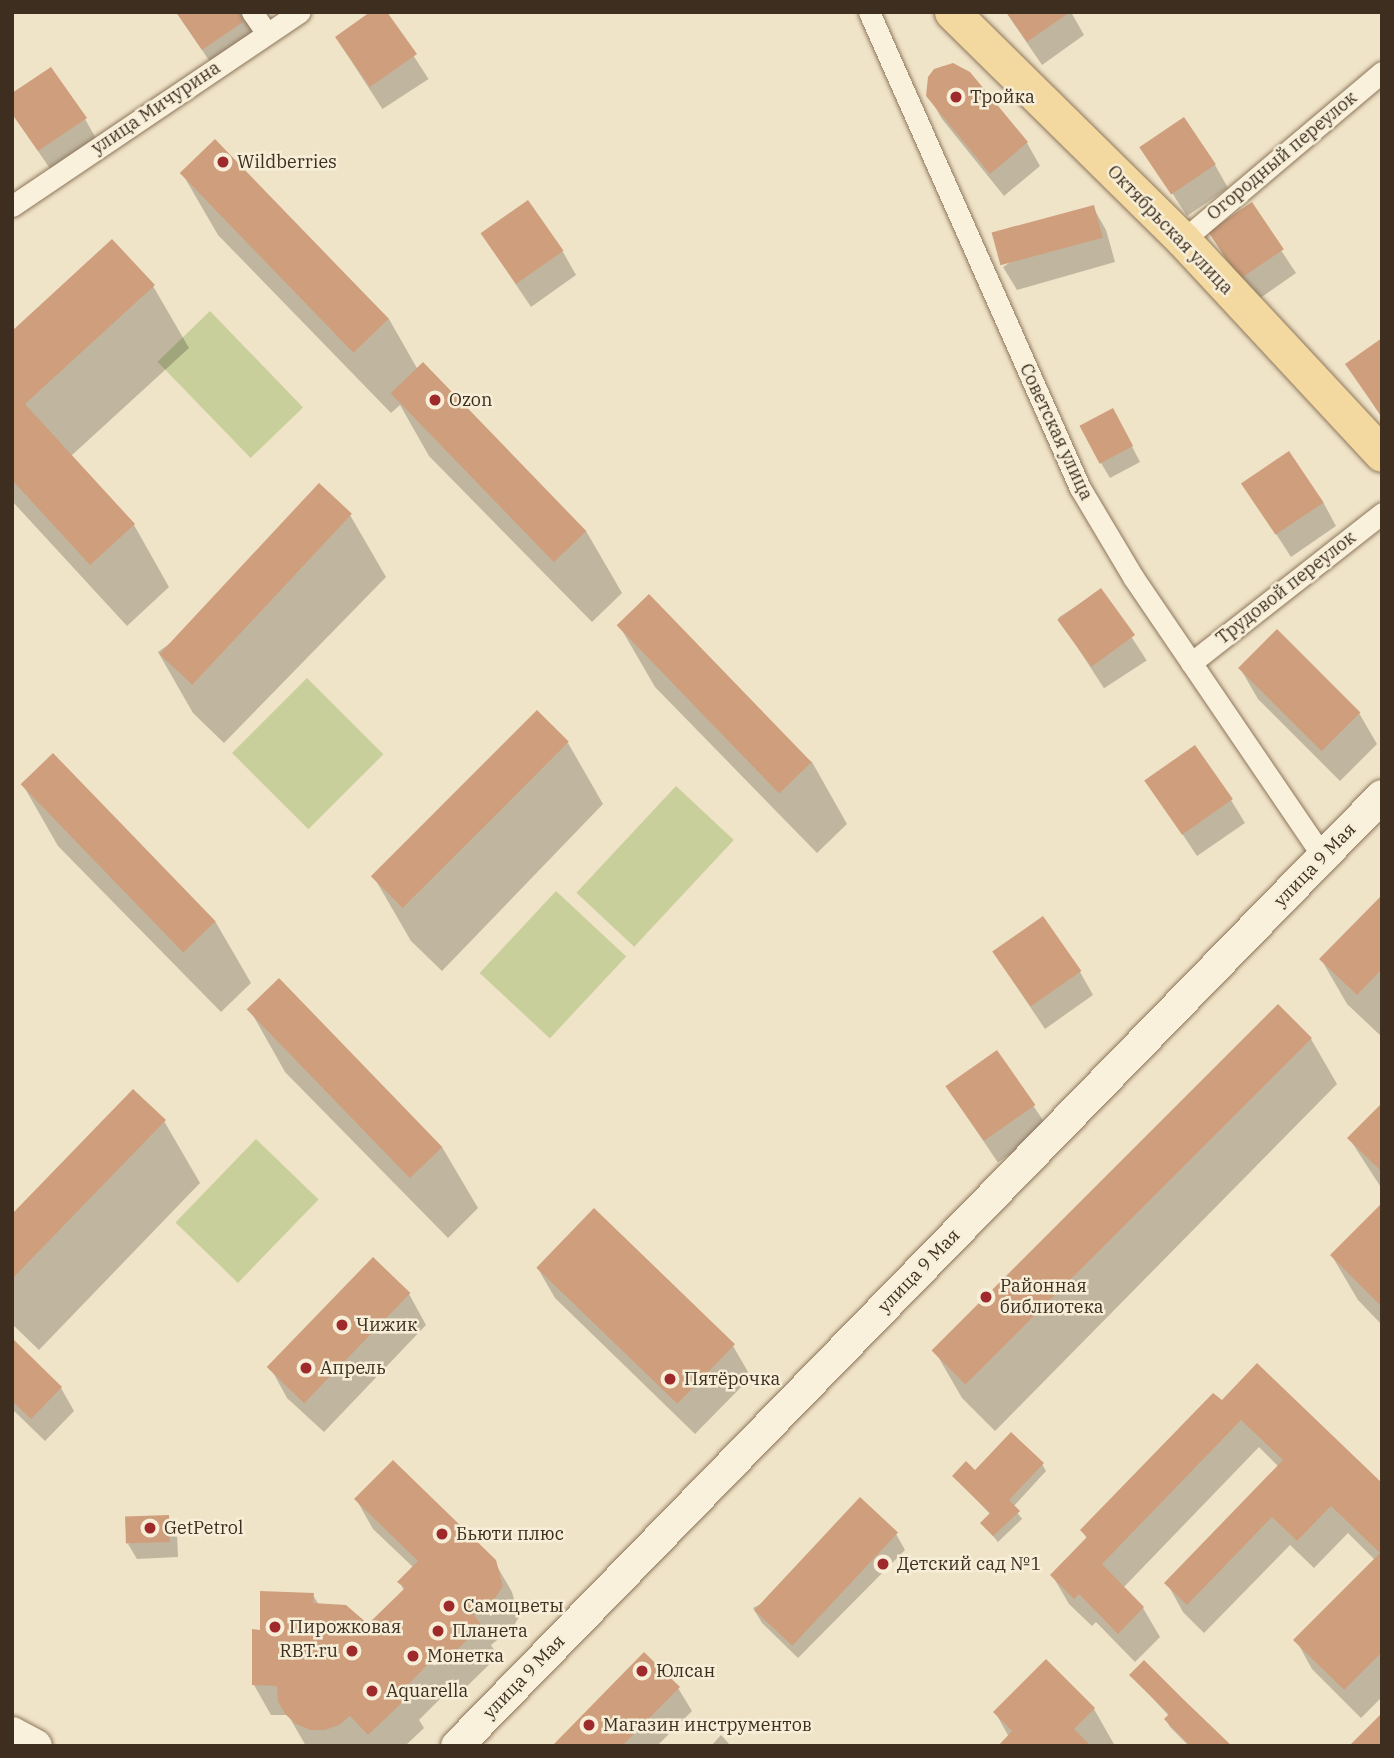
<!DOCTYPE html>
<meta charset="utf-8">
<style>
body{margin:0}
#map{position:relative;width:1394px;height:1758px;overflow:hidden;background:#f0e4c8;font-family:"IBM Plex Serif",serif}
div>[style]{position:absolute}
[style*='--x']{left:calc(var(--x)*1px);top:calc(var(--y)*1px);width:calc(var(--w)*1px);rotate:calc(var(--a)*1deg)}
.green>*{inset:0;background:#c9cf9b;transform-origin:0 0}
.shadow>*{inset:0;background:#0003;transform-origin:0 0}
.building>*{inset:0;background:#cf9f7d;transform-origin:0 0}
.roads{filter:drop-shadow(0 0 2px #8d765c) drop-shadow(0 0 2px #8d765c)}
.street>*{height:21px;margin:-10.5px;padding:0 10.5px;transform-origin:10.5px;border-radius:10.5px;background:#faf1dc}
.secondary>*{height:32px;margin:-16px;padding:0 16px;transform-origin:16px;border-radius:16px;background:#faf1dc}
.primary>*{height:35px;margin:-17.5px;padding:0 17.5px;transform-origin:17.5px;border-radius:17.5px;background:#f3d9a0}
.dots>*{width:19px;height:19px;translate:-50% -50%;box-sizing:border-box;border:4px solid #f7eed8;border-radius:50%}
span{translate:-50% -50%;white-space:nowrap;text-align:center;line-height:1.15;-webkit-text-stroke:5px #f7eed8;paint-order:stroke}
.poi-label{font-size:18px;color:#3d2e20}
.left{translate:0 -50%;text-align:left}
.right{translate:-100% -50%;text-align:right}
.street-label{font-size:18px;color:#3d2e20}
.frame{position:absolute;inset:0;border:14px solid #3d2e20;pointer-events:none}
</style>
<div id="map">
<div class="green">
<div style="left:210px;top:311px;width:134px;height:73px;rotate:46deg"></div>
<div style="left:307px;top:678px;width:108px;height:106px;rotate:45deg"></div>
<div style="left:676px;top:786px;width:79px;height:146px;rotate:43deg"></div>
<div style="left:556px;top:891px;width:96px;height:112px;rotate:43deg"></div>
<div style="left:256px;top:1139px;width:87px;height:116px;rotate:44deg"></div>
</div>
<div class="shadow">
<div style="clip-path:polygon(176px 12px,245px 12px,254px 29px,251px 37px,217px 72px)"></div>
<div style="left:385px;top:12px;width:80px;height:55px;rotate:57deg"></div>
<div style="clip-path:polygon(1006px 12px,1071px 12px,1084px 35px,1042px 65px)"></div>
<div style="clip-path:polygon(943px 66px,961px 68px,1027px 143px,1040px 166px,1004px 196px,942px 119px,928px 95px,935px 70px)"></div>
<div style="clip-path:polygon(12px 113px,85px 119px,98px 142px,53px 173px)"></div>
<div style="clip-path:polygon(215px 141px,389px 319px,418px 370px,586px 531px,622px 593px,592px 622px,429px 456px,400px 405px,391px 413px,218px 235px,182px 173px)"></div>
<div style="clip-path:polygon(1143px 148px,1215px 165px,1228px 188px,1187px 216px)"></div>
<div style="clip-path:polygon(1251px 205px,1296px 273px,1259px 299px,1225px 258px,1212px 235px)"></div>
<div style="clip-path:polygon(1093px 207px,1106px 230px,1115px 262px,1017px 290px,1003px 267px)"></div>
<div style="clip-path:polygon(482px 234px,563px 252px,576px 275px,531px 307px)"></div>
<div style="clip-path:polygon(153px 286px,189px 348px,71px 456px,134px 525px,169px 587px,127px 626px,12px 501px,12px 333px)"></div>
<div style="clip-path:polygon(1382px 340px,1382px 418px,1347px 364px)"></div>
<div style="clip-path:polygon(1121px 425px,1140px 462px,1110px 478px,1101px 463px)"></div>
<div style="clip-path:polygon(1244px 484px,1323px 502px,1336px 526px,1291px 557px)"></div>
<div style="clip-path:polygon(350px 515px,386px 577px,224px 743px,193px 713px,158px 652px)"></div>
<div style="left:1101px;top:590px;width:84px;height:51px;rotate:57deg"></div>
<div style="clip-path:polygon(619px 625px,812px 762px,847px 824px,817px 853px,655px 687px)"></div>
<div style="clip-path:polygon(1240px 668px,1359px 713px,1377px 744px,1340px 781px,1258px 699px)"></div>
<div style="clip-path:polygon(568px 743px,603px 804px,442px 971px,411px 941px,375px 879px)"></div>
<div style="clip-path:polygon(1147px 781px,1231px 800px,1245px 823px,1197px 856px)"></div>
<div style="clip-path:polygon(23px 785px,215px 921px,251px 983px,221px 1012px,58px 846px)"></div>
<div style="clip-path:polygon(1382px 897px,1382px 1037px,1347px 1004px,1321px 959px)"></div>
<div style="clip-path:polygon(994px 953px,1080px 972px,1093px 995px,1045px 1029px)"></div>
<div style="clip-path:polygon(1278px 1006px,1311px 1039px,1337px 1084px,995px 1431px,962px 1398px,936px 1353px)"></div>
<div style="clip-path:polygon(250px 1010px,442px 1147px,478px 1208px,448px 1238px,285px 1072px)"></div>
<div style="left:997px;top:1052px;width:92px;height:61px;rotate:56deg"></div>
<div style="clip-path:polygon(1382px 1106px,1382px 1189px,1349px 1138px)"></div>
<div style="clip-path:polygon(164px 1121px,200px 1183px,39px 1350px,12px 1324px,12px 1216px)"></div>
<div style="clip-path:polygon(1382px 1205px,1382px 1325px,1358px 1300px,1332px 1256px)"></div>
<div style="clip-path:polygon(537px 1267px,733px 1346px,751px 1377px,695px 1434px,555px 1298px)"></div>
<div style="clip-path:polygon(409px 1294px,426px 1325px,324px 1432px,287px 1398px,270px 1367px)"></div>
<div style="clip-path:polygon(12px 1340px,61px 1388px,74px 1411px,45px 1441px,12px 1409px)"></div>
<div style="clip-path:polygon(1222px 1403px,1382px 1485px,1382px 1697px,1361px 1718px,1312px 1669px,1296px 1640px,1375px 1560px,1348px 1533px,1314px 1568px,1290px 1545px,1204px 1633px,1183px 1612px,1167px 1583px,1279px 1467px,1259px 1447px,1123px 1588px,1143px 1608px,1160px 1637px,1135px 1662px,1096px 1622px,1092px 1626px,1069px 1604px,1052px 1575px,1087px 1539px,1082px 1530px)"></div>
<div style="clip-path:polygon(1042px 1464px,1046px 1471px,1013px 1507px,1022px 1519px,998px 1542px,982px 1523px,991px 1515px,954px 1476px)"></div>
<div style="clip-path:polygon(356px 1499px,494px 1561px,512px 1592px,519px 1617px,513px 1627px,491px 1645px,498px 1656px,460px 1693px,454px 1685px,419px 1720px,424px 1728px,405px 1746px,306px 1746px,288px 1715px,271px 1715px,254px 1685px,262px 1632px,313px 1595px,319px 1605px,368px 1626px,404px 1591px,400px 1582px,414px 1568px,373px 1529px)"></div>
<div style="clip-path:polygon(168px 1517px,177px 1532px,178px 1557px,137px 1559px,128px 1544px)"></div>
<div style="clip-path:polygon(896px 1534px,905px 1550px,798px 1658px,762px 1623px,753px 1608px)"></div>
<div style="clip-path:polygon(1131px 1675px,1229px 1746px,1189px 1746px,1170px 1727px,1166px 1720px,1169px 1716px)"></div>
<div style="clip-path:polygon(678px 1688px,692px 1711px,657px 1746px,555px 1746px)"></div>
<div style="clip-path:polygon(1094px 1709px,1115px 1746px,1000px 1746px,1009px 1737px,995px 1712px)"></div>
<div style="clip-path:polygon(721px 1735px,731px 1746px,711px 1746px)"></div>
</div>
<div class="building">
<div style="clip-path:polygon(176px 12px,239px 12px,243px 22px,202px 50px)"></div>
<div style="clip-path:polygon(370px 12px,387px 12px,417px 54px,370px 87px,335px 37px)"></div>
<div style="clip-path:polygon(1006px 12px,1070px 12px,1027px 42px)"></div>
<div style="clip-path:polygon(953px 63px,970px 72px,1028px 142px,990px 174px,926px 96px,928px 77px,934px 69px)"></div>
<div style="clip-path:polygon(51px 67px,87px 118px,38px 151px,12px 114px,12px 93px)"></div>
<div style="left:1184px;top:117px;width:57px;height:54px;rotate:56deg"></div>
<div style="left:215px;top:139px;width:250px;height:49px;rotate:46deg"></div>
<div style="left:528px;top:200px;width:62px;height:58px;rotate:55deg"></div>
<div style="left:1252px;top:202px;width:57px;height:53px;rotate:56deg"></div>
<div style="left:1094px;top:205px;width:34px;height:106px;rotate:75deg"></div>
<div style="clip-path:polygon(112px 239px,155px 285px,25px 404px,135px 524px,90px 565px,12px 480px,12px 331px)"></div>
<div style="clip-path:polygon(1382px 338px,1382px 417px,1345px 364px)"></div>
<div style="left:423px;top:362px;width:235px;height:45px;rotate:46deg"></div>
<div style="left:1113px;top:408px;width:43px;height:38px;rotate:62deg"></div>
<div style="left:1289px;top:451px;width:62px;height:58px;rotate:56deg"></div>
<div style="left:319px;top:483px;width:45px;height:234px;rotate:43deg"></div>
<div style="left:1101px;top:588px;width:58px;height:54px;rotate:54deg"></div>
<div style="left:649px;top:594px;width:234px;height:45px;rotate:46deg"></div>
<div style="left:1277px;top:629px;width:118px;height:55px;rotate:45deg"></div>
<div style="left:537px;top:710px;width:45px;height:235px;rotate:45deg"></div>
<div style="left:1195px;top:745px;width:66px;height:62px;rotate:55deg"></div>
<div style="left:53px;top:753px;width:234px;height:45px;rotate:46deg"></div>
<div style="clip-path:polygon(1382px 895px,1382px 969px,1357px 995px,1319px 959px)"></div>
<div style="left:1043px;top:916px;width:67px;height:62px;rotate:55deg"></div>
<div style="left:279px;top:978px;width:235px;height:45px;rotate:46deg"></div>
<div style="left:1278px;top:1004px;width:48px;height:490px;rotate:45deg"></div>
<div style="left:997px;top:1050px;width:67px;height:63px;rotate:55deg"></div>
<div style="clip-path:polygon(133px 1089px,166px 1120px,12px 1279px,12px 1214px)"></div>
<div style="clip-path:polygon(1382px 1103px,1382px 1172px,1347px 1138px)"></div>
<div style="clip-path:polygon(1382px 1203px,1382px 1307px,1330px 1255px)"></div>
<div style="left:594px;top:1208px;width:196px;height:83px;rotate:44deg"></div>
<div style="left:373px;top:1257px;width:52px;height:153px;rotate:44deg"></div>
<div style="clip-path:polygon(12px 1338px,62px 1387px,31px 1419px,12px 1401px)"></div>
<div style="clip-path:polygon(1257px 1363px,1382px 1483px,1382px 1652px,1344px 1690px,1293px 1640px,1380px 1553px,1331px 1506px,1297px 1541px,1272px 1517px,1187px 1605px,1164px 1583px,1283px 1460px,1241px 1420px,1102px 1564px,1144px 1607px,1118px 1634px,1079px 1594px,1074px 1599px,1050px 1575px,1087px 1537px,1080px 1530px,1213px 1393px,1222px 1400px)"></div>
<div style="clip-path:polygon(1011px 1432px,1044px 1463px,1009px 1500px,1020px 1511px,993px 1536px,980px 1523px,990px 1513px,952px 1476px,966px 1461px,975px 1470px)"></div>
<div style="clip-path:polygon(393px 1460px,496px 1560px,503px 1586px,496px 1597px,474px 1615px,482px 1625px,442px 1665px,436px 1656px,402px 1691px,408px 1697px,368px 1735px,350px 1716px,339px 1725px,325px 1730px,310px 1730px,296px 1724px,285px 1714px,278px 1701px,277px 1686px,252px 1685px,252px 1629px,260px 1630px,260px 1591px,314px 1593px,313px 1603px,346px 1605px,368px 1624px,405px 1588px,397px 1582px,418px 1561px,354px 1499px)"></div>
<div style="left:860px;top:1497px;width:52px;height:155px;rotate:43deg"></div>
<div style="left:169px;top:1515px;width:27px;height:44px;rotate:88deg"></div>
<div style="clip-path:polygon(644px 1652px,680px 1687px,622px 1746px,552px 1746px)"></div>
<div style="clip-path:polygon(1046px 1659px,1095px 1708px,1074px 1729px,1091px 1746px,998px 1746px,1012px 1731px,993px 1712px)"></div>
<div style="clip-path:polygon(1144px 1660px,1183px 1699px,1232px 1746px,1190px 1746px,1164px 1719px,1169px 1714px,1129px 1675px)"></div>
<div style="clip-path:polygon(1382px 1713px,1382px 1746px,1349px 1746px)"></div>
</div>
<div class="roads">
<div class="street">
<div style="--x:252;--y:12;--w:24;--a:55"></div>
<div style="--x:869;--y:12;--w:521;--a:66.09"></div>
<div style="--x:1080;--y:488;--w:104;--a:59.2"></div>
<div style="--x:1133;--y:577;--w:338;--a:55.8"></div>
<div style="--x:12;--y:206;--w:347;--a:-34"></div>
<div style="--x:1183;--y:240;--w:260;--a:-40.2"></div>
<div style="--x:1191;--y:663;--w:243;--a:-38.1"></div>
</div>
<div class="secondary">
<div style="--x:12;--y:1733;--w:27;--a:28"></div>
<div style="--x:457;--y:1746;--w:1326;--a:-45.76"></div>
</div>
<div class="primary">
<div style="--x:952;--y:12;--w:325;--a:44.6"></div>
<div style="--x:1183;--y:240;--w:292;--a:47.1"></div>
</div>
</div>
<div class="dots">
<div style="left:956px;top:97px;background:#9e2a2b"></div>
<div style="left:223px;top:162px;background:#9e2a2b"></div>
<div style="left:435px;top:400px;background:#9e2a2b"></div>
<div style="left:986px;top:1297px;background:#9e2a2b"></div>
<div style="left:342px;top:1325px;background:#9e2a2b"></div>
<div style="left:306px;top:1368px;background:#9e2a2b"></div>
<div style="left:670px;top:1379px;background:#9e2a2b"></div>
<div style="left:150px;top:1528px;background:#9e2a2b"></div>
<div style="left:442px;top:1534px;background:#9e2a2b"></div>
<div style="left:883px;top:1564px;background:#9e2a2b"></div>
<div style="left:449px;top:1606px;background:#9e2a2b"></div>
<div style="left:275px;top:1627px;background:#9e2a2b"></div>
<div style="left:438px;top:1631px;background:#9e2a2b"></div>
<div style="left:352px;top:1651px;background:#9e2a2b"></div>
<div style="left:413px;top:1656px;background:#9e2a2b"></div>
<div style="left:642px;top:1671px;background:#9e2a2b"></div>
<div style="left:372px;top:1691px;background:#9e2a2b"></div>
<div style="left:589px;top:1725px;background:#9e2a2b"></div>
</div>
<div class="poi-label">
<span class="left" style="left:970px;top:97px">Тройка</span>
<span class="left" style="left:237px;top:162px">Wildberries</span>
<span class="left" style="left:449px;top:400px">Ozon</span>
<span class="left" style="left:1000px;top:1297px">Районная<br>библиотека</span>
<span class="left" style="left:356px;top:1325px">Чижик</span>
<span class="left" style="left:320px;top:1368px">Апрель</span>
<span class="left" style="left:684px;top:1379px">Пятёрочка</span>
<span class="left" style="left:164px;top:1528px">GetPetrol</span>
<span class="left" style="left:456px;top:1534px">Бьюти плюс</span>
<span class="left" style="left:897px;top:1564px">Детский сад №1</span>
<span class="left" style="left:463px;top:1606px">Самоцветы</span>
<span class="left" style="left:289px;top:1627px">Пирожковая</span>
<span class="left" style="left:452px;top:1631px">Планета</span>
<span class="right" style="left:338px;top:1651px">RBT.ru</span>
<span class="left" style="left:427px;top:1656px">Монетка</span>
<span class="left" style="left:656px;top:1671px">Юлсан</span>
<span class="left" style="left:386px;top:1691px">Aquarella</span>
<span class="left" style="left:603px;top:1725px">Магазин инструментов</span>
</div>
<div class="street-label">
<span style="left:156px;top:108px;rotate:-34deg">улица Мичурина</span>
<span style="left:1282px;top:156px;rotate:-40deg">Огородный переулок</span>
<span style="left:1170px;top:230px;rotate:46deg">Октябрьская улица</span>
<span style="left:1056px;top:432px;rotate:65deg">Советская улица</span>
<span style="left:1286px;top:588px;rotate:-38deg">Трудовой переулок</span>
<span style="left:1315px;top:865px;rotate:-46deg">улица 9 Мая</span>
<span style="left:919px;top:1271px;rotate:-46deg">улица 9 Мая</span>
<span style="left:524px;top:1677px;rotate:-46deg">улица 9 Мая</span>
</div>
<div class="frame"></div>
</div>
